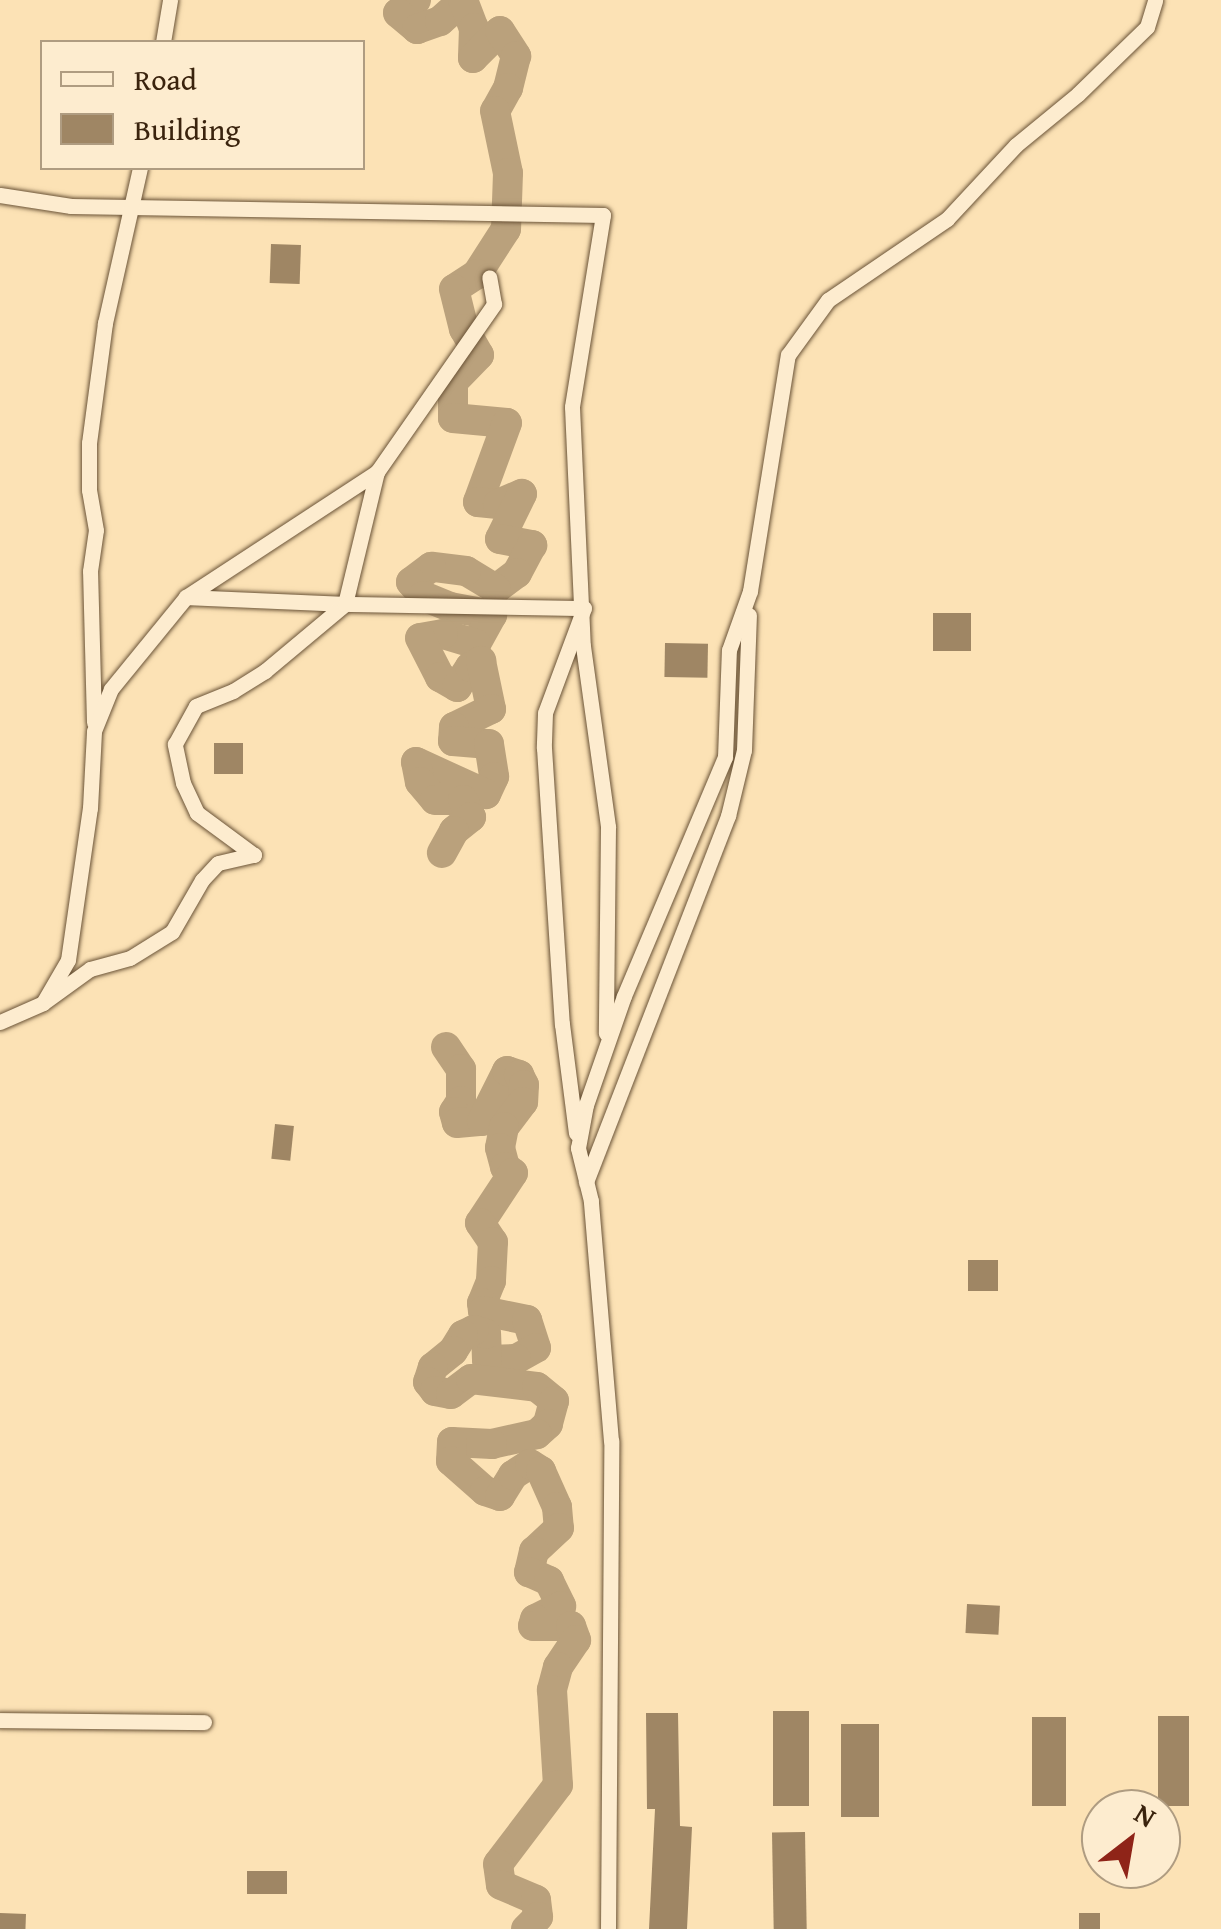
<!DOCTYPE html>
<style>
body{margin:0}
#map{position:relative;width:1221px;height:1929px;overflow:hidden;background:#fce2b5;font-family:"Gentium Book Plus",serif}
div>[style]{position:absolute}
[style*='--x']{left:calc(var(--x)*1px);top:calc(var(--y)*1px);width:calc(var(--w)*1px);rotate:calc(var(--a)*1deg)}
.river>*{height:30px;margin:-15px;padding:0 15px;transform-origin:15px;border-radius:15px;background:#baa17c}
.building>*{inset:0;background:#9f8664;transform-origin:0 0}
.roads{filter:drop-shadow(0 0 2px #6a5337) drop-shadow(0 0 2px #6a5337)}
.minor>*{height:15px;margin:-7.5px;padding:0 7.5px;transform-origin:7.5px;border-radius:7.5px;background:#fdeccf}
span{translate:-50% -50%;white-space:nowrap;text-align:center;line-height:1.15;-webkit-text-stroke:8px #fdeccf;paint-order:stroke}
.legend{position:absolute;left:40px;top:40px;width:325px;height:130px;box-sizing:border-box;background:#fdeccf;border:2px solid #af9c81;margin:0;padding:12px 18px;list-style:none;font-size:30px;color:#3a230d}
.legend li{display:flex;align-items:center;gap:20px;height:50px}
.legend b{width:50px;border:2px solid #af9c81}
.north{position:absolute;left:1081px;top:1789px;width:100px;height:100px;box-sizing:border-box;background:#fdeccf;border:2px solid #af9c81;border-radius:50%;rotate:31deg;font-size:28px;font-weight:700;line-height:40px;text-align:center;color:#3a230d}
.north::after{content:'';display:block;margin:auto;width:35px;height:45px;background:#8f2418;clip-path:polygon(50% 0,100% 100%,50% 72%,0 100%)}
</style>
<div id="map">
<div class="river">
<div style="--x:416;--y:0;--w:22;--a:144"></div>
<div style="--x:398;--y:13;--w:25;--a:40"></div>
<div style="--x:417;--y:29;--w:24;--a:-19"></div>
<div style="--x:440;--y:21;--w:31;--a:-42"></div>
<div style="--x:463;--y:0;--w:30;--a:69"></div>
<div style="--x:474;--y:28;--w:30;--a:92"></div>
<div style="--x:473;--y:58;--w:38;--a:-45"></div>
<div style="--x:500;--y:31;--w:30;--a:57"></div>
<div style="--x:516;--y:56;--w:33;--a:104"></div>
<div style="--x:508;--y:88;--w:26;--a:119"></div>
<div style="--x:495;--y:111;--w:63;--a:78.2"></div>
<div style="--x:508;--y:173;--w:56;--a:92"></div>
<div style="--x:506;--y:229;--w:54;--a:122.8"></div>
<div style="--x:477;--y:274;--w:27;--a:147"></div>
<div style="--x:454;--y:289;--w:41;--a:76"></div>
<div style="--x:464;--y:329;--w:30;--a:60"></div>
<div style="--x:479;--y:355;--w:37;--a:134"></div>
<div style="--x:453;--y:382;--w:36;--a:90"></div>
<div style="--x:453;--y:418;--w:54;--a:5.3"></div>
<div style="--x:507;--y:423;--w:84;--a:110.2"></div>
<div style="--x:478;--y:502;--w:20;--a:6"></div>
<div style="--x:498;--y:504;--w:26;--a:-23"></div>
<div style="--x:522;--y:494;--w:50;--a:116.1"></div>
<div style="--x:500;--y:539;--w:33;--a:11"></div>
<div style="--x:532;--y:545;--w:32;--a:118"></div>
<div style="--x:517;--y:573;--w:26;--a:143"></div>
<div style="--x:496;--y:589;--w:35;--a:-149"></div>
<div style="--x:466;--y:571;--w:35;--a:-173"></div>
<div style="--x:431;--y:567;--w:25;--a:143"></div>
<div style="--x:411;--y:582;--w:18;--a:49"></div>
<div style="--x:423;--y:596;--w:29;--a:22"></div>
<div style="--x:450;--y:607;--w:43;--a:10.8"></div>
<div style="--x:492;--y:615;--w:33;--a:119"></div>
<div style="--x:476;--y:644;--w:34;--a:-163"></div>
<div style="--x:443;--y:634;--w:23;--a:170"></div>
<div style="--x:420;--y:638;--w:44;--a:62.9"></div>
<div style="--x:440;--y:677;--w:20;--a:30"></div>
<div style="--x:457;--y:687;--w:24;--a:-57"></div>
<div style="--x:470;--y:667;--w:13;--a:-29"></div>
<div style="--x:481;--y:661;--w:49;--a:78.2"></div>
<div style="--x:491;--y:709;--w:41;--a:154.1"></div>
<div style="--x:454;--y:727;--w:14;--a:94"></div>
<div style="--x:453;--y:741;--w:36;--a:5"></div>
<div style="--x:489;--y:744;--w:33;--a:81"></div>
<div style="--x:494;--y:777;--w:19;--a:115"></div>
<div style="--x:486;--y:794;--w:77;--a:-155.4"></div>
<div style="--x:416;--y:762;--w:20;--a:79"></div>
<div style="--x:420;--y:782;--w:23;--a:50"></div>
<div style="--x:435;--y:800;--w:28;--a:0"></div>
<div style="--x:463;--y:800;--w:19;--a:65"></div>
<div style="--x:471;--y:817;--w:22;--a:141"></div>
<div style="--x:454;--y:831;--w:25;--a:119"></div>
<div style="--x:446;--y:1047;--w:27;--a:56"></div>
<div style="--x:461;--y:1069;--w:32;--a:90"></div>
<div style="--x:461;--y:1101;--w:13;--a:122"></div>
<div style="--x:454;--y:1112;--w:11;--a:75"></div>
<div style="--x:457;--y:1123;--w:25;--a:-5"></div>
<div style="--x:482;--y:1121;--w:56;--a:-63.4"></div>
<div style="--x:507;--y:1071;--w:13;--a:18"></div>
<div style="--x:519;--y:1075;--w:11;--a:63"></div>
<div style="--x:524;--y:1085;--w:17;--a:93"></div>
<div style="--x:523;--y:1102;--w:31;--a:127"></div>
<div style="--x:504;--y:1127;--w:21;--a:101"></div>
<div style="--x:500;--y:1148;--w:20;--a:75"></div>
<div style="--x:505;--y:1167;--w:10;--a:37"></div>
<div style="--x:513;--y:1173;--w:60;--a:123.4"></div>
<div style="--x:480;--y:1223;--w:23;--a:56"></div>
<div style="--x:493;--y:1242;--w:39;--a:93"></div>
<div style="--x:491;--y:1281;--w:24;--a:112"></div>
<div style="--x:482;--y:1303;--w:8;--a:83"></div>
<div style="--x:483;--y:1311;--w:45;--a:11.6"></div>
<div style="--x:527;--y:1320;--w:29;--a:72"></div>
<div style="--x:536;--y:1348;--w:23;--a:151"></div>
<div style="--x:516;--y:1359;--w:29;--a:178"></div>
<div style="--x:487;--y:1360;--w:26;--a:-92"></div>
<div style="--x:486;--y:1334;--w:13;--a:-162"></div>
<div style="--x:474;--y:1330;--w:12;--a:156"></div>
<div style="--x:463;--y:1335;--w:19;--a:122"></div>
<div style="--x:453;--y:1351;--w:26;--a:141"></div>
<div style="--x:433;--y:1367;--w:16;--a:108"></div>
<div style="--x:428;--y:1382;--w:11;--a:52"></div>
<div style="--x:435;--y:1391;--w:16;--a:11"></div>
<div style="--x:451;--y:1394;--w:25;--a:-37"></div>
<div style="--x:471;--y:1379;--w:66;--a:6.9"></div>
<div style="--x:537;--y:1387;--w:22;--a:39"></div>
<div style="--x:554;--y:1401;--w:24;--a:105"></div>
<div style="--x:548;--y:1424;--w:15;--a:138"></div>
<div style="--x:537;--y:1434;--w:46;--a:167.5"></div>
<div style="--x:492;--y:1444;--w:40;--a:-177.1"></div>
<div style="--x:452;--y:1442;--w:19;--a:93"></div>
<div style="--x:451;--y:1461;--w:45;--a:41.4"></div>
<div style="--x:485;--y:1491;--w:16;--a:18"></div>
<div style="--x:500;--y:1496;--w:25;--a:-58"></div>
<div style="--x:513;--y:1475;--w:20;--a:-33"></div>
<div style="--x:530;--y:1464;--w:13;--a:32"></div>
<div style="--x:541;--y:1471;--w:39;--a:66"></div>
<div style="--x:557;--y:1507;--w:21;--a:85"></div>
<div style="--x:559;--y:1528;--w:34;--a:137"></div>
<div style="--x:534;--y:1551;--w:22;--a:103"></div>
<div style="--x:529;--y:1572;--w:22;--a:24"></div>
<div style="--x:549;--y:1581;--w:28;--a:64"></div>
<div style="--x:561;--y:1606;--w:29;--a:153"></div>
<div style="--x:535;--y:1619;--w:7;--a:106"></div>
<div style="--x:533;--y:1626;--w:38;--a:0"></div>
<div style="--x:571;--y:1626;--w:15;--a:70"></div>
<div style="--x:576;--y:1640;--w:32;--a:124"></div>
<div style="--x:558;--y:1667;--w:24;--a:105"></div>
<div style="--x:552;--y:1690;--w:95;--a:86.4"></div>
<div style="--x:558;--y:1785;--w:99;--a:127.2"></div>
<div style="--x:498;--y:1864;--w:21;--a:82"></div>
<div style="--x:501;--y:1885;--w:38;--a:23"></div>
<div style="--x:536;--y:1900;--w:17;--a:83"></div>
<div style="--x:538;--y:1917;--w:17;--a:135"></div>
</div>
<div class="building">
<div style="left:271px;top:244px;width:30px;height:39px;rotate:2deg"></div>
<div style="left:971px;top:613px;width:38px;height:38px;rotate:90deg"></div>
<div style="left:665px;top:643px;width:43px;height:34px;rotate:1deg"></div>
<div style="left:214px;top:743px;width:29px;height:31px"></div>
<div style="left:275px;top:1124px;width:19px;height:35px;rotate:6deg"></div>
<div style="left:968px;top:1260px;width:30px;height:31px"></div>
<div style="left:967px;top:1604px;width:33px;height:29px;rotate:3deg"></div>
<div style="left:773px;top:1711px;width:36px;height:95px"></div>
<div style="clip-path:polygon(646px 1713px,678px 1713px,680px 1826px,692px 1827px,687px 1929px,649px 1929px,655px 1809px,647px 1809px)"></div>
<div style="left:1158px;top:1716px;width:31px;height:90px"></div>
<div style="left:1032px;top:1717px;width:34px;height:89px"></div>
<div style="left:841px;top:1724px;width:38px;height:93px"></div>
<div style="left:805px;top:1832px;width:97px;height:33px;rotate:89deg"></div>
<div style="left:247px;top:1871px;width:40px;height:23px"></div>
<div style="left:0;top:1913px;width:26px;height:16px;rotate:2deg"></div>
<div style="left:1079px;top:1913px;width:21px;height:16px"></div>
</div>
<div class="roads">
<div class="minor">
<div style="--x:163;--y:42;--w:43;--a:-80.5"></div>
<div style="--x:0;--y:195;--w:72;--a:8.8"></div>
<div style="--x:71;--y:206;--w:532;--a:0.97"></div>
<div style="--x:603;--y:215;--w:194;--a:99.2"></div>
<div style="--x:572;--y:407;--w:239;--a:87.4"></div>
<div style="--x:583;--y:646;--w:183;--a:82.1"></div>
<div style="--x:608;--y:827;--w:206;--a:90.6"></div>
<div style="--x:186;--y:597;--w:159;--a:2.5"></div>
<div style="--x:345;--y:604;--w:136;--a:-76.4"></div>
<div style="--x:94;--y:722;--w:151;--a:-91.5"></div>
<div style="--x:90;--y:571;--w:41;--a:-81.7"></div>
<div style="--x:96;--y:530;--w:41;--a:-99.9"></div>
<div style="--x:89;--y:490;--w:47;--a:-90"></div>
<div style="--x:89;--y:443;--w:121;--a:-82.4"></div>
<div style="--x:105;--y:323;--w:159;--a:-77.3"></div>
<div style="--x:43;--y:1003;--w:58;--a:-35.9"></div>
<div style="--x:90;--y:969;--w:41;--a:-15.4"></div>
<div style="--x:130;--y:958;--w:49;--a:-31.8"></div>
<div style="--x:172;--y:932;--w:60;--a:-60"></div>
<div style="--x:202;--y:880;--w:23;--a:-47"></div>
<div style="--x:218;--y:863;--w:37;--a:-13"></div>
<div style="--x:254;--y:855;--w:71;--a:-143.6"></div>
<div style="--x:197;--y:813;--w:33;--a:-115"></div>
<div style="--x:183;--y:783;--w:40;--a:-102"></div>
<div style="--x:175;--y:744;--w:43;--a:-61.1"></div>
<div style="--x:196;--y:706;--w:40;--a:-22"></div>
<div style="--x:233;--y:691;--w:38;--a:-32"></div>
<div style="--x:265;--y:671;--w:104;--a:-39.9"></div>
<div style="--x:345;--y:604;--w:239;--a:1"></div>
<div style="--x:584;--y:608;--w:112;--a:110.4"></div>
<div style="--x:545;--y:713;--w:35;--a:92"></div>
<div style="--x:544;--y:748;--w:277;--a:86.3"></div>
<div style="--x:562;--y:1024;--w:110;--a:82.7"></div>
<div style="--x:0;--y:1022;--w:47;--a:-23.8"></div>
<div style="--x:43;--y:1003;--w:50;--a:-59.8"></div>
<div style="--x:68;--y:960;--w:154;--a:-81.8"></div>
<div style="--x:90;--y:808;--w:77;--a:-87"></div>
<div style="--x:94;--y:731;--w:45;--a:-68"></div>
<div style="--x:111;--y:689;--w:119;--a:-50.8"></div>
<div style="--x:186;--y:597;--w:228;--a:-33.2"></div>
<div style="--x:377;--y:472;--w:205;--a:-55.1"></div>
<div style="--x:494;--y:304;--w:27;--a:-100"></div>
<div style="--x:586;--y:1182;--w:393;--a:-68.8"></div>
<div style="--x:728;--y:816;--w:68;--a:-76.4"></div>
<div style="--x:744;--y:750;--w:135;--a:-87.9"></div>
<div style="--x:0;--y:1720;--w:204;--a:0.6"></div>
<div style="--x:608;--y:1929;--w:488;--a:-89.6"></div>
<div style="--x:611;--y:1441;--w:241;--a:-94.8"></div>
<div style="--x:591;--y:1201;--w:55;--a:-103.8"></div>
<div style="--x:578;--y:1148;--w:44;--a:-79.5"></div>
<div style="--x:586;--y:1105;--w:115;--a:-70.8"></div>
<div style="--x:624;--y:996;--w:259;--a:-67.1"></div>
<div style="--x:725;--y:757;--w:107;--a:-87.9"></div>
<div style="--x:729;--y:650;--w:63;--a:-70.4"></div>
<div style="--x:750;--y:591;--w:239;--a:-80.9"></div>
<div style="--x:788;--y:355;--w:68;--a:-54"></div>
<div style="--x:828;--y:300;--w:144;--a:-34.2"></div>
<div style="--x:947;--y:219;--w:101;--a:-47"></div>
<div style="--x:1016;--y:145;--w:80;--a:-39.4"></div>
<div style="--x:1078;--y:94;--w:96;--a:-44.2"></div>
<div style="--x:1147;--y:27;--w:28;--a:-73"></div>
</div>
</div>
<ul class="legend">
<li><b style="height:12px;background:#fdeccf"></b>Road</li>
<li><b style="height:28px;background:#9f8664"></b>Building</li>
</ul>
<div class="north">N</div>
</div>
